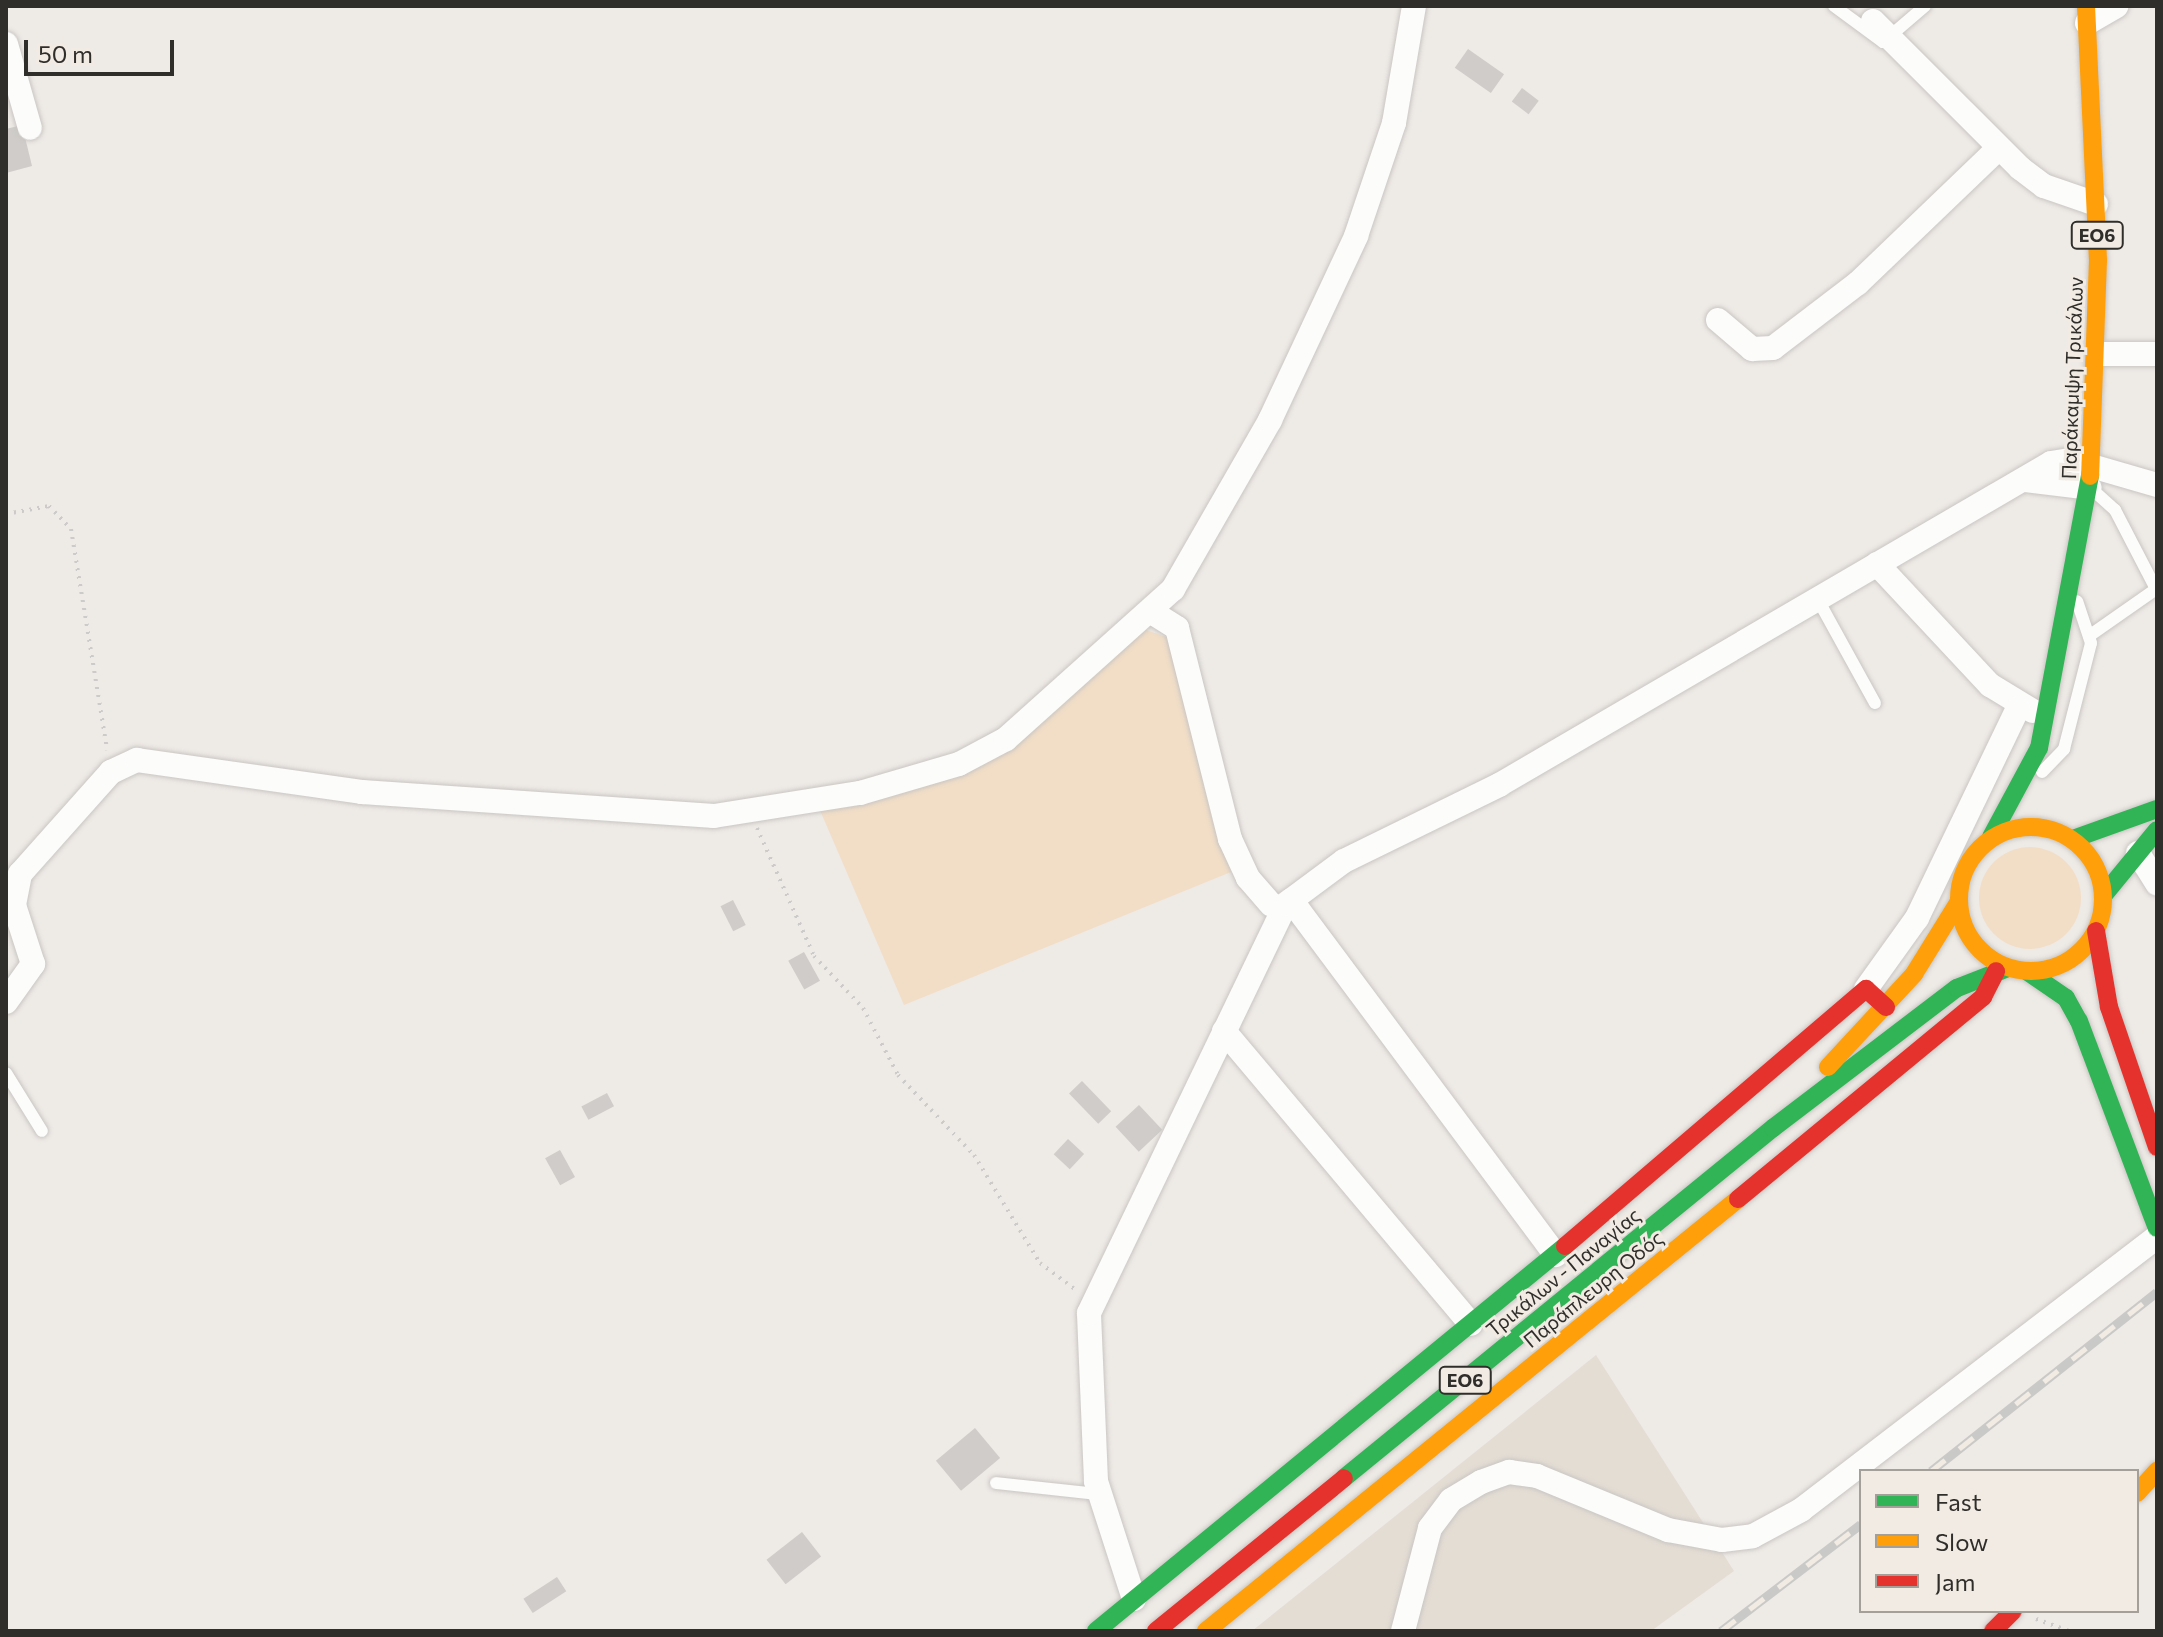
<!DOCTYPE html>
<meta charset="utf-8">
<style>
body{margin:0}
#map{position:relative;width:2163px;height:1637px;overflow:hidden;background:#eeeae6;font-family:Commissioner,sans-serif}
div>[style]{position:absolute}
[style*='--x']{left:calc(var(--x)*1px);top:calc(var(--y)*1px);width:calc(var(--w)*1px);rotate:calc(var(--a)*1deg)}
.built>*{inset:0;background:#e4ddd4}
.green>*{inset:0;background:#f2dec7}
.round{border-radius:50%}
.building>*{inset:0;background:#cfccc9;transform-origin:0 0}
.path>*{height:4px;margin-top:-2px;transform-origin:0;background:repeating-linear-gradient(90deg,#cccbc9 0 2px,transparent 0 8px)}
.roads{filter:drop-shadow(0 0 2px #c9c6c3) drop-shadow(0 0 2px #c9c6c3)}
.lane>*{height:12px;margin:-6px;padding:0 6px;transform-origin:6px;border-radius:6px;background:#fcfcfb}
.street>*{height:24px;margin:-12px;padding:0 12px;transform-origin:12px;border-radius:12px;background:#fcfcfb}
.fast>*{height:18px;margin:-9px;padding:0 9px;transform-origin:9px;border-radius:9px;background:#30b455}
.slow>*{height:18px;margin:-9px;padding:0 9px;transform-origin:9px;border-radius:9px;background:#ff9f0a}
.slow>.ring{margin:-9px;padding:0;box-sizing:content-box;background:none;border:18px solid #ff9f0a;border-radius:50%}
.jam>*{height:18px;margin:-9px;padding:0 9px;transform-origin:9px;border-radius:9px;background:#e5322d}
.rail>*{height:9px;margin-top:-4.5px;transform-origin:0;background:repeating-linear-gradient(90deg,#f1ebe3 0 18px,#c9c9c7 0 36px);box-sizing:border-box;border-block:2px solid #c9c9c7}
span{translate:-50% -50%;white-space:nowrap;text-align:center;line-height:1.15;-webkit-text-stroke:6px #f1ebe3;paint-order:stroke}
.shield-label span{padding:2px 6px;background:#f1ebe3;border:2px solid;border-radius:6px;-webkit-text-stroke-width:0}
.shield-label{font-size:18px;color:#302e2b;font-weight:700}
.street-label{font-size:20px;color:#302e2b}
.frame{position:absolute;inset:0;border:8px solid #302e2b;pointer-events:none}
.legend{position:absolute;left:1859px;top:1469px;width:280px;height:144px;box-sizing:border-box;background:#f1ebe3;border:2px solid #a49f99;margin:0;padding:10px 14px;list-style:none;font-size:24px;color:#302e2b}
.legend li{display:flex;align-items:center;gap:16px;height:40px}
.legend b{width:40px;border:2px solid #a49f99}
.scale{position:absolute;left:24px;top:40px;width:150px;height:36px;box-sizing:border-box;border:4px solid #302e2b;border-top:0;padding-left:10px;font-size:24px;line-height:28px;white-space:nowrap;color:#302e2b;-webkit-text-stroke:6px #f1ebe3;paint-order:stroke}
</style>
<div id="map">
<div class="built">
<div style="clip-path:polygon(1596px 1355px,1734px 1571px,1651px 1631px,1252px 1631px)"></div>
</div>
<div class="green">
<div style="clip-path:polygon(1146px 630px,1169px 638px,1231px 872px,904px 1005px,819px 808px,938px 781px)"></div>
<div class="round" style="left:1979px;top:847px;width:102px;height:102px"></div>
</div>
<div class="building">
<div style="left:1468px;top:49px;width:44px;height:23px;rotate:35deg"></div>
<div style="left:1522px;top:88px;width:21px;height:17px;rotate:37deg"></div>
<div style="clip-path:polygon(22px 125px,32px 166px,6px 173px,6px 129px)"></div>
<div style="left:733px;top:900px;width:28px;height:14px;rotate:63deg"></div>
<div style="left:804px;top:952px;width:33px;height:18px;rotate:61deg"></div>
<div style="left:1082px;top:1081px;width:42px;height:18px;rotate:46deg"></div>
<div style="left:607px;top:1093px;width:15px;height:29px;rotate:62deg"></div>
<div style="left:1139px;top:1105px;width:34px;height:32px;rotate:47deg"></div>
<div style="left:1068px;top:1139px;width:22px;height:21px;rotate:43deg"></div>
<div style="left:560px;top:1150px;width:31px;height:17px;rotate:61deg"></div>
<div style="left:975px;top:1428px;width:39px;height:51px;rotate:50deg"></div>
<div style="left:802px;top:1532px;width:31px;height:45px;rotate:52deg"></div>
<div style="left:557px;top:1577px;width:17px;height:40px;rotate:57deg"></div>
</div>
<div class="path">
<div style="--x:6;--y:514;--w:44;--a:-10.5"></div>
<div style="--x:49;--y:506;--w:32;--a:46"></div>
<div style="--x:71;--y:529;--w:224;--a:80.7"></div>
<div style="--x:757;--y:828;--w:140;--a:66"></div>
<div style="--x:814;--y:956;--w:71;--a:46.7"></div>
<div style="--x:863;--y:1008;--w:76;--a:62.4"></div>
<div style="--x:898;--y:1075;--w:110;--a:46.5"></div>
<div style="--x:974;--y:1155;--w:127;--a:58.6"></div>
<div style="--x:1040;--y:1263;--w:45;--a:36.9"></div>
<div style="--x:2036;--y:1619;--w:35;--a:20"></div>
</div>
<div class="roads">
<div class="lane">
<div style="--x:1834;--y:6;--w:61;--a:36.3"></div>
<div style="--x:1883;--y:42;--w:55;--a:-40.6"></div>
<div style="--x:1817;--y:598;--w:120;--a:61.1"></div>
<div style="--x:2089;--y:636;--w:82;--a:-35"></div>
<div style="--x:2156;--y:589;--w:89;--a:-117.4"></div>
<div style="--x:2115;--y:510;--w:28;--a:-138"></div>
<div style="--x:2042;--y:772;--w:32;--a:-46"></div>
<div style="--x:2064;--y:749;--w:109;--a:-75.7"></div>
<div style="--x:2091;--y:643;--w:44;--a:-108.4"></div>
<div style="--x:6;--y:1073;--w:68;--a:58.2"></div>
<div style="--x:996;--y:1483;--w:103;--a:6.2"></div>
</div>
<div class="street">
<div style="--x:1873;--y:21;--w:208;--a:45"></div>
<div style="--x:2020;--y:168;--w:30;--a:37"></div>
<div style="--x:2044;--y:186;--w:55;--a:19.1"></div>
<div style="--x:2087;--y:23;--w:34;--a:-30"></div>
<div style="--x:6;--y:44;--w:87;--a:74.1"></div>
<div style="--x:1718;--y:320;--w:45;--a:40.5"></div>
<div style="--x:1752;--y:349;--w:21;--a:-3"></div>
<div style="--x:1773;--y:348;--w:107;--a:-37.4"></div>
<div style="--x:1858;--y:283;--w:195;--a:-43.8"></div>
<div style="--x:2098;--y:354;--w:59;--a:0"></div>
<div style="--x:2025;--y:480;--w:65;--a:7"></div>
<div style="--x:1877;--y:564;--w:166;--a:47"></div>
<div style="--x:1990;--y:685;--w:50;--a:31.2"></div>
<div style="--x:1150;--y:611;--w:32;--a:32"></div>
<div style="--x:1177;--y:628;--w:218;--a:75.9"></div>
<div style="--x:1230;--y:839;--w:43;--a:65.2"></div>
<div style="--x:1248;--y:878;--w:35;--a:49"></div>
<div style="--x:2138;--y:853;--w:36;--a:58"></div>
<div style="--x:1291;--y:900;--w:443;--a:53.3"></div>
<div style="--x:1866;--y:989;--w:87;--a:-54.3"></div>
<div style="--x:1917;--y:918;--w:233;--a:-64.3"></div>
<div style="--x:6;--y:1002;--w:47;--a:-54.6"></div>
<div style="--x:33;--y:964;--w:62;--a:-107.9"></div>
<div style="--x:14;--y:905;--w:32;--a:-79"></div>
<div style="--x:20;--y:874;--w:137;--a:-48.3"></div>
<div style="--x:111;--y:772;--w:29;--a:-25"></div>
<div style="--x:137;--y:760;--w:227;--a:8.1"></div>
<div style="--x:362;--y:792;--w:353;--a:3.9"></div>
<div style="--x:714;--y:816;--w:148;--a:-9"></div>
<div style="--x:860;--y:793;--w:103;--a:-16.3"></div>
<div style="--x:959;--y:764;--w:53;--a:-28"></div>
<div style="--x:1006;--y:739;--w:224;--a:-41.9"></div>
<div style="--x:1173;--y:589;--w:195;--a:-60.1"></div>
<div style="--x:1270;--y:420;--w:203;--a:-64.9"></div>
<div style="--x:1356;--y:236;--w:119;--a:-71.4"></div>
<div style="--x:1394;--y:123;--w:119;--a:-80.3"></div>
<div style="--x:1224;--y:1031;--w:383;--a:49.9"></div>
<div style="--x:1134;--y:1599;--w:124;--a:-107.9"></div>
<div style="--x:1096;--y:1481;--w:168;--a:-92.4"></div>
<div style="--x:1089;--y:1313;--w:454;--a:-64.3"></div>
<div style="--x:1286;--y:904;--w:72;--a:-36.6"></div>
<div style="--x:1344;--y:861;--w:173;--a:-26.1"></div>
<div style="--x:1499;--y:785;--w:639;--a:-30.26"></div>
<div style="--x:2051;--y:463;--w:20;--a:-9"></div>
<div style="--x:2071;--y:460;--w:90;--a:16.2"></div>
<div style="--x:1403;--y:1631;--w:106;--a:-75.3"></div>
<div style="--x:1430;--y:1528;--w:35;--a:-53"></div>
<div style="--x:1451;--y:1500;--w:35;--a:-31"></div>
<div style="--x:1481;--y:1482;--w:30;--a:-20"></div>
<div style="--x:1509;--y:1472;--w:28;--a:8"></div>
<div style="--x:1537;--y:1476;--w:142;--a:22.4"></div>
<div style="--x:1668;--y:1530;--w:55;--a:10.5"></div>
<div style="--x:1722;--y:1540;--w:31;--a:-7"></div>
<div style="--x:1753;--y:1536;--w:55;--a:-28.4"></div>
<div style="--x:1801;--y:1510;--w:449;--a:-37.5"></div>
</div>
<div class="fast">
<div style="--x:1991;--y:837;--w:101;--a:-61.7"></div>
<div style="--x:2039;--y:748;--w:277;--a:-79.4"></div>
<div style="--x:2073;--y:839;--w:89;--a:-19.7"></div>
<div style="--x:2103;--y:896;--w:85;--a:-50.7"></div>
<div style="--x:2028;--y:972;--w:46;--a:34.4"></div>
<div style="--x:2066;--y:998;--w:26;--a:61"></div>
<div style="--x:2079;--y:1021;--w:221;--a:69.4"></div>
<div style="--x:1344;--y:1478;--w:554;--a:-39.21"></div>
<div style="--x:1773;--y:1128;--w:231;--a:-37.3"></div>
<div style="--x:1957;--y:988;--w:55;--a:-21.4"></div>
<div style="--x:1096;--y:1631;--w:607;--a:-39.38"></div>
</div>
<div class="slow">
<div style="--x:2086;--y:6;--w:254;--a:87.3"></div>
<div style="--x:2098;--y:260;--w:216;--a:92.1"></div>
<div class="ring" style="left:1959px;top:827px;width:126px;height:126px"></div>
<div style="--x:1828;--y:1067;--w:127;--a:-47.2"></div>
<div style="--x:1914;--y:974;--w:84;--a:-58.2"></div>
<div style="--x:2137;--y:1493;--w:30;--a:-48"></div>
<div style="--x:1206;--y:1631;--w:685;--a:-39.08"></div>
</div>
<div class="jam">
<div style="--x:2096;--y:931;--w:77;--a:80.3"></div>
<div style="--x:2109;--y:1007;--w:148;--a:71.1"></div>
<div style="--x:1738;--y:1199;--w:318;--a:-39.5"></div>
<div style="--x:1983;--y:997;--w:29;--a:-63"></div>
<div style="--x:1565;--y:1246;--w:396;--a:-40.5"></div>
<div style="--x:1866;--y:989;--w:27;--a:42"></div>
<div style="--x:1156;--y:1631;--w:242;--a:-39.1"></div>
<div style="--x:1993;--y:1631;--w:28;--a:-45"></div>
</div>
</div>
<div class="rail">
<div style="--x:1931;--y:1471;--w:288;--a:-38.4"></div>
<div style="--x:1721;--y:1631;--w:176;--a:-37.4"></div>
</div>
<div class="shield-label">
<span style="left:2097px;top:235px">ΕΟ6</span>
<span style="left:1465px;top:1380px">ΕΟ6</span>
</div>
<div class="street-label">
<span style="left:2072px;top:378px;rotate:-88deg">Παράκαμψη Τρικάλων</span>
<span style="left:1563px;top:1272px;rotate:-39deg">Τρικάλων - Παναγίας</span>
<span style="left:1593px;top:1289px;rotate:-39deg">Παράπλευρη Οδός</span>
</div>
<div class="frame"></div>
<ul class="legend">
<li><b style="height:10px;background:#30b455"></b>Fast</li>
<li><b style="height:10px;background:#ff9f0a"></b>Slow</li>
<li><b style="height:10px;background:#e5322d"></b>Jam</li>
</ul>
<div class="scale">50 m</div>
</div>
